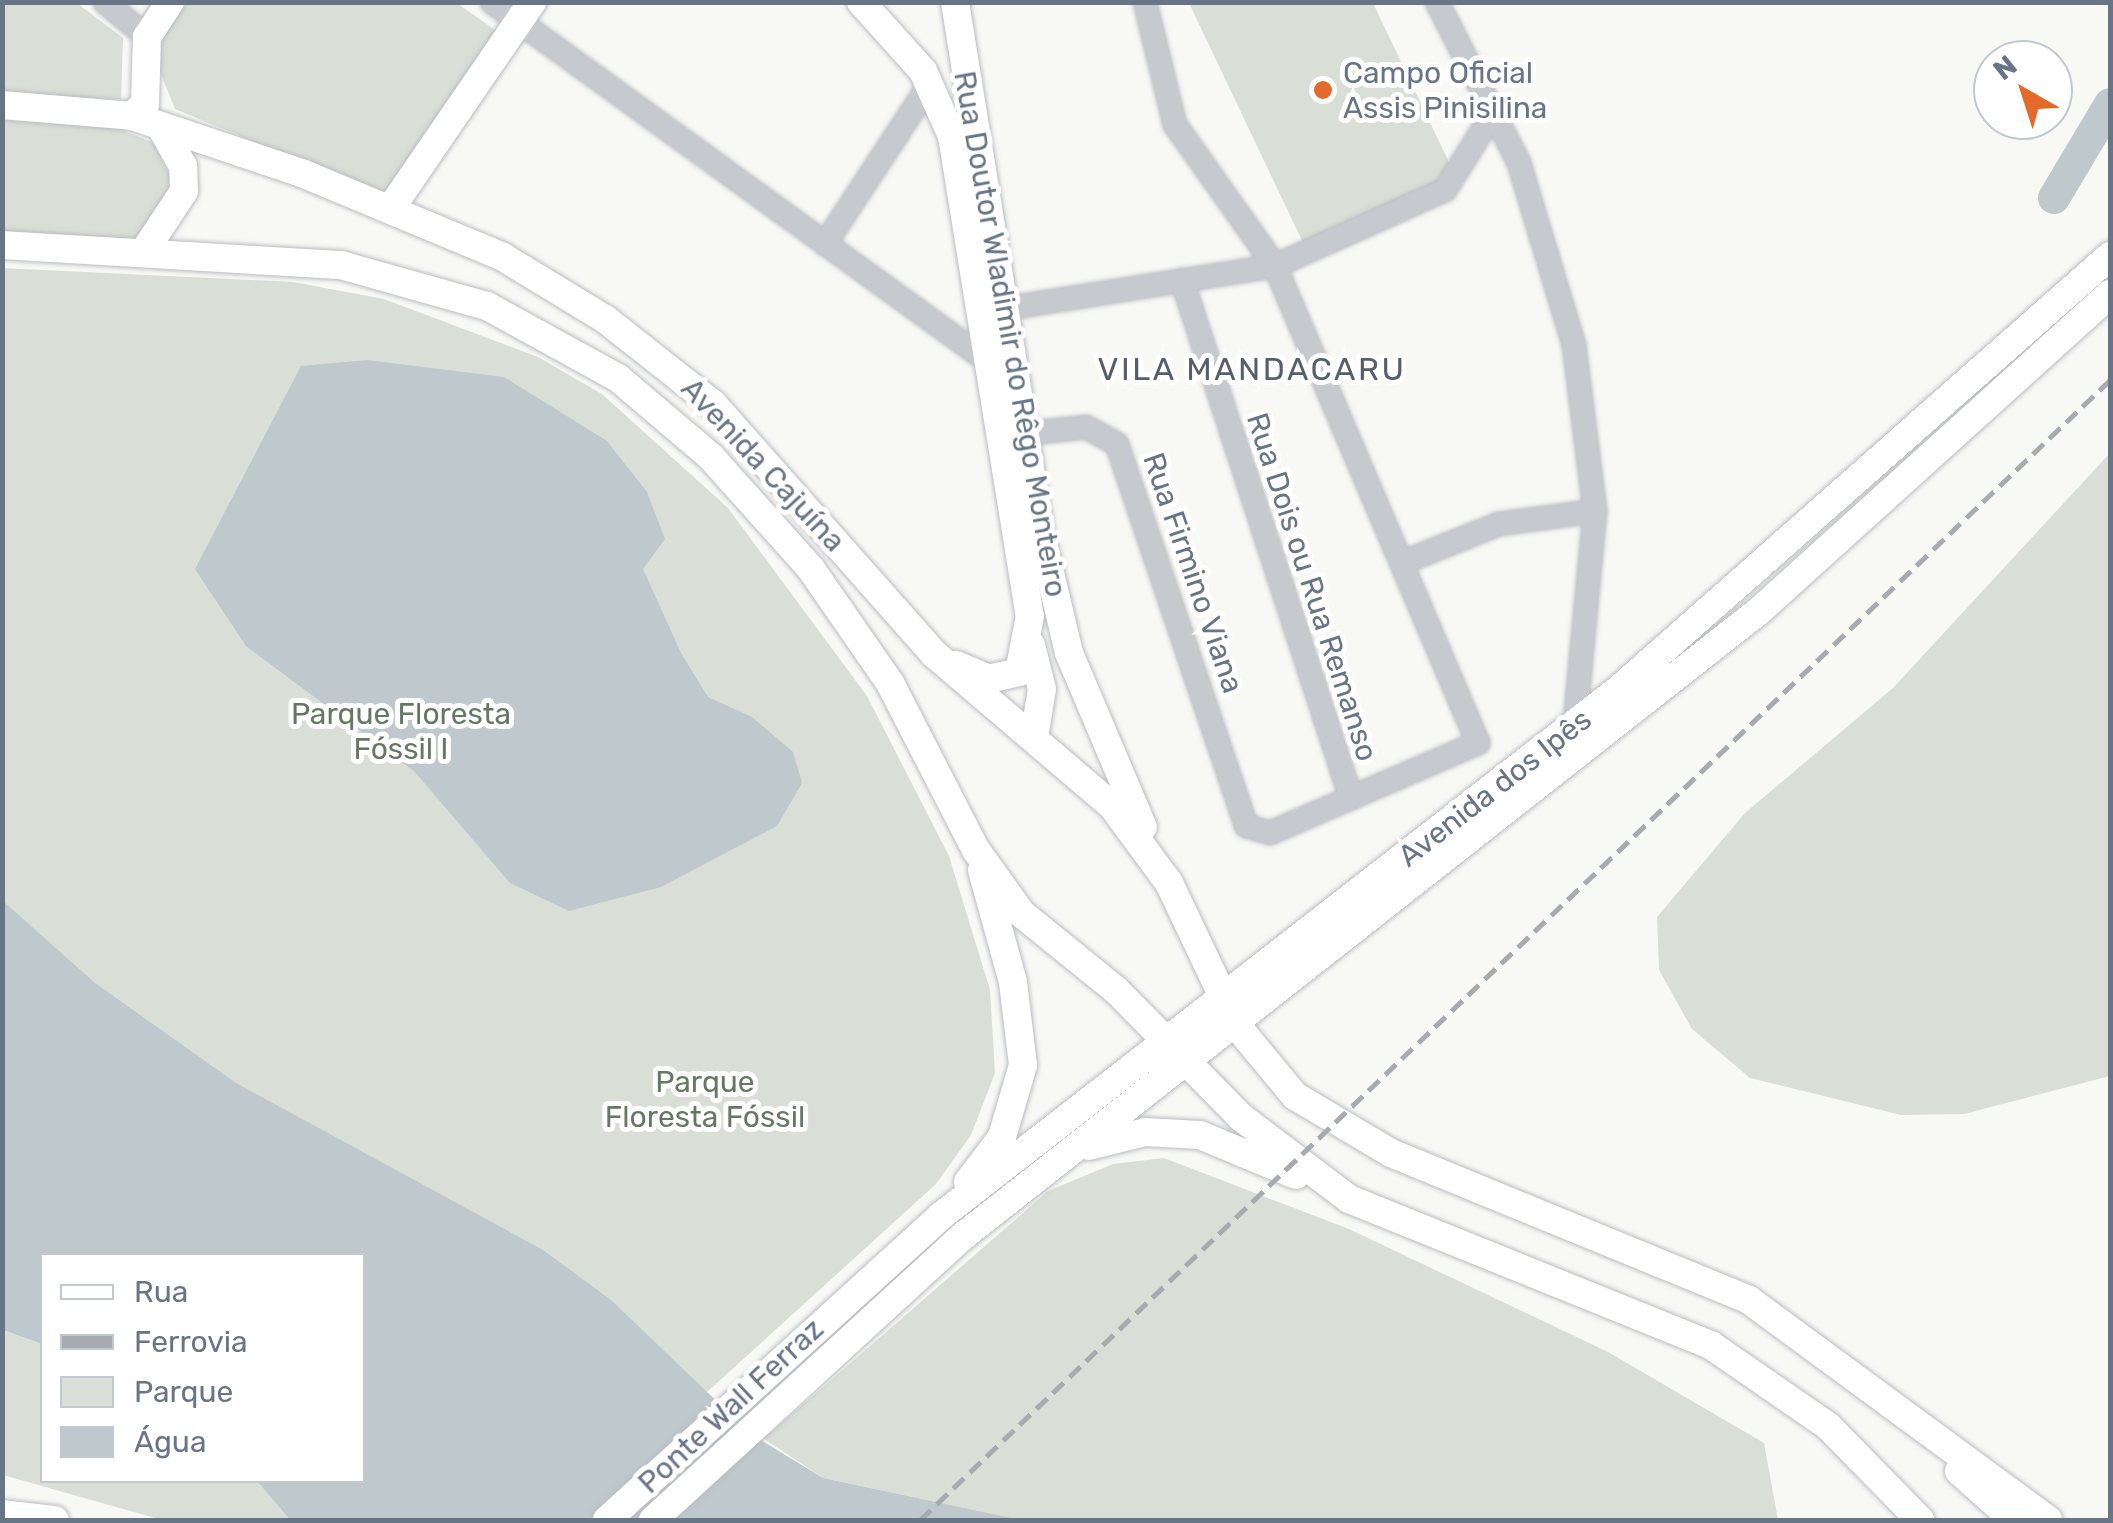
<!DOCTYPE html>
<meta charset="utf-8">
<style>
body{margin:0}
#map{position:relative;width:2113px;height:1523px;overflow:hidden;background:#f8f8f5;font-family:Rubik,sans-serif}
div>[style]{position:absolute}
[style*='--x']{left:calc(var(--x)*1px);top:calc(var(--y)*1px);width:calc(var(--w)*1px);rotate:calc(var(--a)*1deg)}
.green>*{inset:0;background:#d9dfd6}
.water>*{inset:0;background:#bec8cd}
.river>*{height:32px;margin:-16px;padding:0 16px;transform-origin:16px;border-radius:16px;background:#bec8cd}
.roads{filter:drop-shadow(0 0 2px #b9bcc1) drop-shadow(0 0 2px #b9bcc1)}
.minor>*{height:22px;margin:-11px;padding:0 11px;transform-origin:11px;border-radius:11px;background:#c6c9cd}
.major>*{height:28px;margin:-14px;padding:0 14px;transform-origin:14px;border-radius:14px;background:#fff}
.rail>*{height:5px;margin-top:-2.5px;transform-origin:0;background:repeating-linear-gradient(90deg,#a6abb2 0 15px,transparent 0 23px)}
.dots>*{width:28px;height:28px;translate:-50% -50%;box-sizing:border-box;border:5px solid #fff;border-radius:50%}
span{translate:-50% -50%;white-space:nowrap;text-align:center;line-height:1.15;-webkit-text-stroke:10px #fff;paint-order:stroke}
.poi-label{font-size:30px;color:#677586}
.left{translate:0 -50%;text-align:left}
.street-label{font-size:30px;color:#677586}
.park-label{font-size:30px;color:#647862}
.neighbourhood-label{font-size:32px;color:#555f6b;letter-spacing:2.5px}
.frame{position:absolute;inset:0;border:5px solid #677586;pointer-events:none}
.legend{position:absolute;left:40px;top:1253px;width:325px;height:230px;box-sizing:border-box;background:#fff;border:2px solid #c2c8cf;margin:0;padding:12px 18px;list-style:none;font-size:30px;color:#677586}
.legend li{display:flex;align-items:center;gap:20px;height:50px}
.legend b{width:50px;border:2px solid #c2c8cf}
.north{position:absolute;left:1973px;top:40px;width:100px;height:100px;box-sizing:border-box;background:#fff;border:2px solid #c2c8cf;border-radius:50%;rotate:321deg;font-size:28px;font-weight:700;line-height:40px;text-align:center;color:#677586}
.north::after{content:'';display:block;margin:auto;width:35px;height:45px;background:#e36a2a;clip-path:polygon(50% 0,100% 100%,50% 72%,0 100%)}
</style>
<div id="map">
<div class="green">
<div style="clip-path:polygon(3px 3px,77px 3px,123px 38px,121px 99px,3px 97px)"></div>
<div style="clip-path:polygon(187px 3px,457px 3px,502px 35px,383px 195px,175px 109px,152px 52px)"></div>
<div style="clip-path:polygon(1189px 3px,1373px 3px,1456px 177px,1306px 249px)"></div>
<div style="clip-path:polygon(3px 120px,109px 125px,154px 143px,174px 185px,150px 233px,130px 242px,3px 238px)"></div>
<div style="clip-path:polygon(2px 268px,293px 282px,384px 299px,538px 357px,602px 394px,728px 508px,867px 696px,949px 856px,990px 990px,995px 1073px,971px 1135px,936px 1184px,706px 1393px,768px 1435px,1048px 1191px,1113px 1164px,1164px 1158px,1349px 1229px,1608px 1352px,1764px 1443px,1778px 1520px,1022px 1520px,823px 1478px,3px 935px)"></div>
<div style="clip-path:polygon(2110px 453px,2110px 1076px,1964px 1114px,1901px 1115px,1750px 1078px,1692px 1029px,1659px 970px,1657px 917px,1745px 813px,1893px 688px)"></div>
<div style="clip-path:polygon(2px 1330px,42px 1344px,42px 1480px,257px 1481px,290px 1520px,162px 1520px,3px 1475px)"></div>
</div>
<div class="water">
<div style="clip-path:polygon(367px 360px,504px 377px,607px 441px,647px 492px,665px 539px,643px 569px,681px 653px,708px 697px,752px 717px,793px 752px,802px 783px,777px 826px,661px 887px,569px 911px,510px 883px,414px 771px,246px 646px,195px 569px,301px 366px)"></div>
<div style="clip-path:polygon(3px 901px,95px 983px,236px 1083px,543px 1250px,611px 1300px,751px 1434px,823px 1478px,1022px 1520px,290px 1520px,257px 1481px,362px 1480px,362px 1256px,42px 1256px,42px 1344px,3px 1330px)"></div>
</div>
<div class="river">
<div style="--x:2054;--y:198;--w:109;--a:-59.2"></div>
</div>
<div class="roads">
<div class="minor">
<div style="--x:105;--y:2;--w:55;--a:39.8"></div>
<div style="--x:492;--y:2;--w:610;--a:35.93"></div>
<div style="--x:1437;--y:2;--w:181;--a:63"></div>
<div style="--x:1519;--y:163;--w:190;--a:73.2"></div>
<div style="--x:1574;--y:345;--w:167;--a:82.8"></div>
<div style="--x:1595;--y:511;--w:214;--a:95.4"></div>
<div style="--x:825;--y:244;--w:191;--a:-56.7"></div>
<div style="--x:1182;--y:280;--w:545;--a:71.93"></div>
<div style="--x:1003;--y:309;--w:275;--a:-9"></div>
<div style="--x:1275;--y:266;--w:186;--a:-24.1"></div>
<div style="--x:1445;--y:190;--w:92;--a:-57.9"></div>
<div style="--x:1022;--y:434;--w:64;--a:-6.2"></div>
<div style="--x:1086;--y:427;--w:35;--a:29"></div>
<div style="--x:1117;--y:444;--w:403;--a:71.3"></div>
<div style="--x:1246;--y:826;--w:25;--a:16"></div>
<div style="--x:1270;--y:833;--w:227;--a:-23.4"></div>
<div style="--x:1478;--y:743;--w:518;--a:-113.05"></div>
<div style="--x:1275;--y:266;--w:173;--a:-125.3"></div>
<div style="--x:1175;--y:125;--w:127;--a:-103.7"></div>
<div style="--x:1404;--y:562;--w:102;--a:-21.8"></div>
<div style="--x:1499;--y:524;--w:97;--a:-7.7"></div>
</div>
<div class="major">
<div style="--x:861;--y:2;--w:93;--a:48.1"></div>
<div style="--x:923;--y:71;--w:71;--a:66"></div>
<div style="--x:952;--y:136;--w:486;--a:80.8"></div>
<div style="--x:1030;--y:616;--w:57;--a:101.1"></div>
<div style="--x:1019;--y:672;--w:31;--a:167"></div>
<div style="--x:989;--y:679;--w:36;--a:-157"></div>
<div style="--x:955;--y:2;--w:536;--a:80.87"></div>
<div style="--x:1040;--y:531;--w:125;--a:76.6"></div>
<div style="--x:1069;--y:653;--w:189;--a:67"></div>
<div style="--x:2;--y:105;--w:130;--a:4.8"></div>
<div style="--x:132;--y:116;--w:182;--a:18.6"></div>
<div style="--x:304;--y:174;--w:216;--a:22.6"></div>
<div style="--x:503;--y:257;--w:119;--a:31.3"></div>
<div style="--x:605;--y:319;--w:137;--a:38.2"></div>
<div style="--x:713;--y:404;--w:332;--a:48.5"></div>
<div style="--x:933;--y:653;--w:237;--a:40.5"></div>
<div style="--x:1113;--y:807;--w:94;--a:53.6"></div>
<div style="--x:1169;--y:883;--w:158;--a:64.6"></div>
<div style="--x:1237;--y:1026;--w:91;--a:50.4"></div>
<div style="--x:1295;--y:1096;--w:112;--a:30.7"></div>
<div style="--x:1391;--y:1153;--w:387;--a:22.3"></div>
<div style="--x:1749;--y:1300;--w:371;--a:36.3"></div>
<div style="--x:132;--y:116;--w:18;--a:-43"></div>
<div style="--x:145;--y:104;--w:67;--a:-88.3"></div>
<div style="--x:147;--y:37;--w:42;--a:-56.7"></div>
<div style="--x:391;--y:208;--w:250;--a:-55.6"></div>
<div style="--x:2;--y:245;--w:340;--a:3.4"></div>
<div style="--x:341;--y:265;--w:152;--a:15.7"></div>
<div style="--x:487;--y:306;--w:149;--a:28.8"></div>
<div style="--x:618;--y:378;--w:122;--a:40.3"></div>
<div style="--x:711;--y:457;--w:150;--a:48.2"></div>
<div style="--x:811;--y:569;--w:139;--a:55.3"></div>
<div style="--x:890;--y:683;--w:188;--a:62.8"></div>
<div style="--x:976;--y:850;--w:79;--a:54.3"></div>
<div style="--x:1022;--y:914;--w:121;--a:39"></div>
<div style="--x:1116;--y:990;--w:180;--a:45.5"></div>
<div style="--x:1242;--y:1118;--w:134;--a:37.1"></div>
<div style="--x:1349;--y:1199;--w:392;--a:22"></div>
<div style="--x:1712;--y:1346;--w:141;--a:34.6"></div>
<div style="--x:1828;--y:1426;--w:132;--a:45.6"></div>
<div style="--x:145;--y:250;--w:71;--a:-56.5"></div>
<div style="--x:184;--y:191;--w:25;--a:-92"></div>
<div style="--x:183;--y:166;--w:43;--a:-119.6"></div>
<div style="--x:1031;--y:645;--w:45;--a:76"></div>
<div style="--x:1042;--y:689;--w:50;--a:99.3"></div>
<div style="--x:1089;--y:1146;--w:58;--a:-14"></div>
<div style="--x:1145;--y:1132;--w:55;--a:3.1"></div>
<div style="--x:1200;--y:1135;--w:104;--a:22.6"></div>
<div style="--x:968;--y:1182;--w:56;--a:-52.9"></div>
<div style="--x:1002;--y:1137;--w:75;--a:-73.7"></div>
<div style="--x:1023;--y:1065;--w:84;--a:-96.9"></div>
<div style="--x:1013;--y:982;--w:116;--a:-105.5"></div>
<div style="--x:1959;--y:1471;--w:74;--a:41.7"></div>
<div style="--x:2;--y:1514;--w:53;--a:6.5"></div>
<div style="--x:607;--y:1520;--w:452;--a:-42.3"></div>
<div style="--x:941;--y:1216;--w:857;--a:-37.85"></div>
<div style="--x:1618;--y:690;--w:656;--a:-41.42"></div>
<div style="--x:653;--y:1520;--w:420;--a:-42.5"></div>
<div style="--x:963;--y:1236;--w:1012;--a:-38.14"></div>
<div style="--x:1759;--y:611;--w:473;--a:-42.1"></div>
</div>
</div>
<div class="rail">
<div style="--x:920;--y:1520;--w:1648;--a:-43.77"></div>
</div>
<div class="dots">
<div style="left:1323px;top:90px;background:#e36a2a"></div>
</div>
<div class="poi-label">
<span class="left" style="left:1343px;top:90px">Campo Oficial<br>Assis Pinisilina</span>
</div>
<div class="street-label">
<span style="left:1010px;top:334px;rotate:80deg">Rua Doutor Wladimir do Rêgo Monteiro</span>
<span style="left:763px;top:465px;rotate:47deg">Avenida Cajuína</span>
<span style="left:1193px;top:573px;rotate:71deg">Rua Firmino Viana</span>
<span style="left:1312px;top:587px;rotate:72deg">Rua Dois ou Rua Remanso</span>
<span style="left:1495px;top:788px;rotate:-38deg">Avenida dos Ipês</span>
<span style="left:731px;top:1406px;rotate:-43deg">Ponte Wall Ferraz</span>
</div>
<div class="park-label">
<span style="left:401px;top:731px">Parque Floresta<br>Fóssil I</span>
<span style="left:705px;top:1099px">Parque<br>Floresta Fóssil</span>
</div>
<div class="neighbourhood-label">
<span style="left:1252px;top:369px">VILA MANDACARU</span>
</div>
<div class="frame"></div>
<ul class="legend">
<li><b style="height:12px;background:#fff"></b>Rua</li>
<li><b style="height:12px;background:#a6abb2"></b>Ferrovia</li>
<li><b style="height:28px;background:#d9dfd6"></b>Parque</li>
<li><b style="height:28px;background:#bec8cd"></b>Água</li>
</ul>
<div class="north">N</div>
</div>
